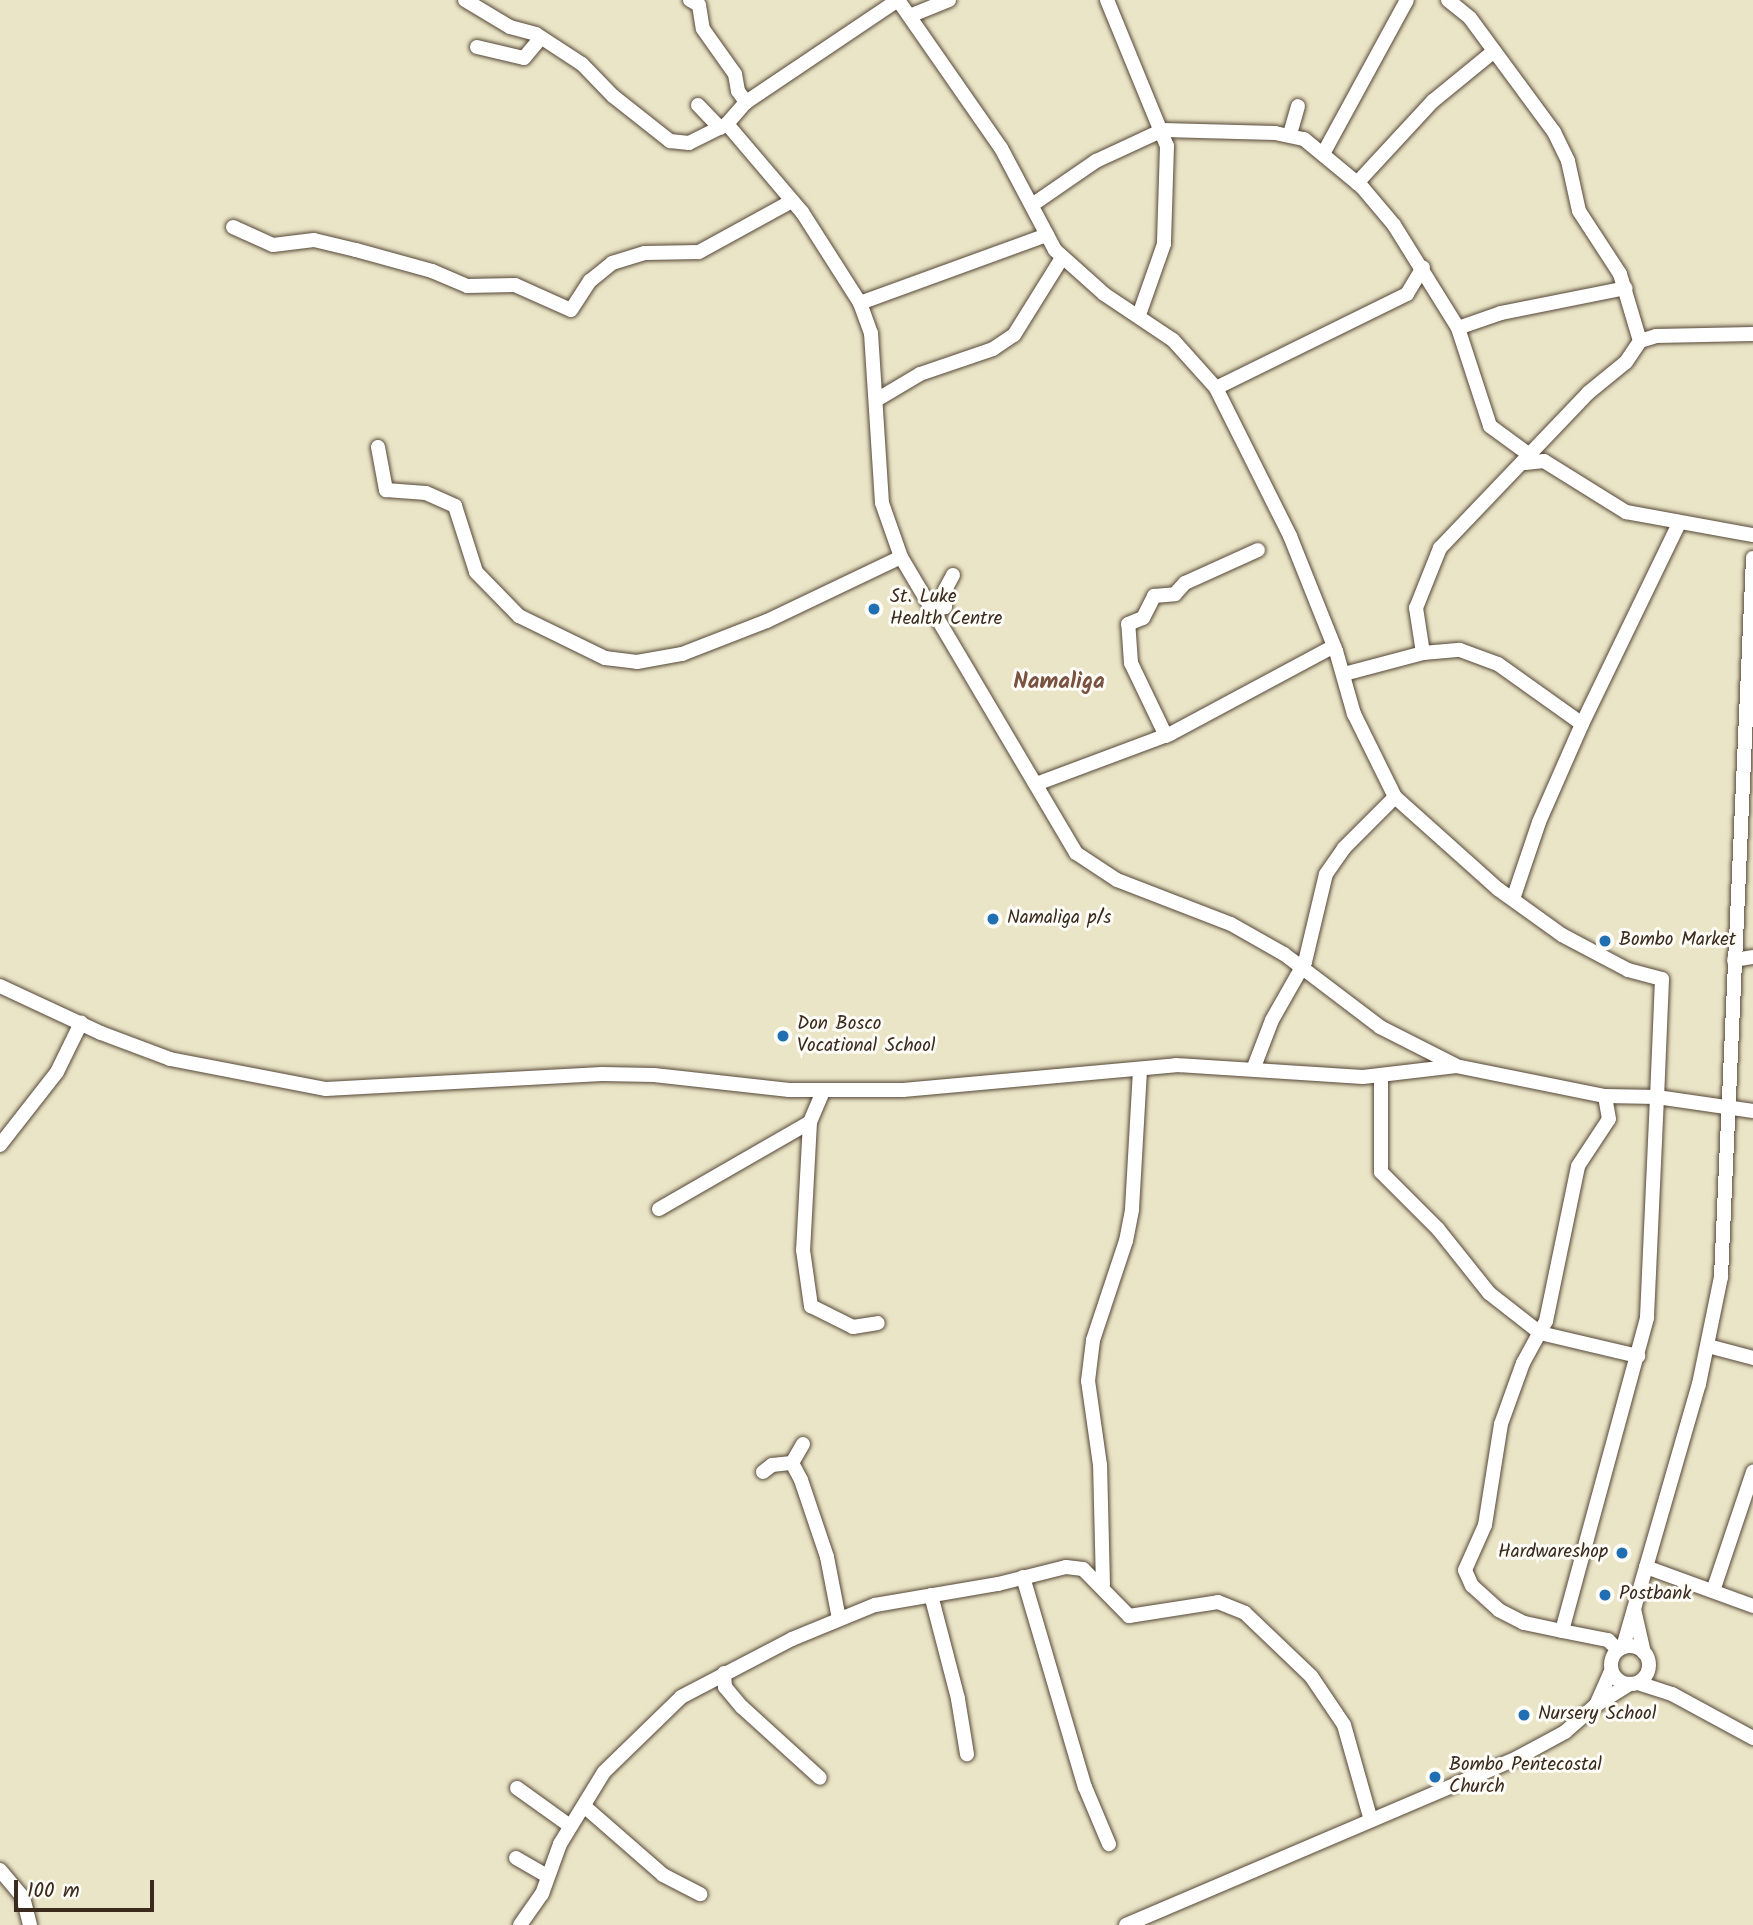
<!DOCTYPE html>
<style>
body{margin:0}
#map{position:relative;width:1753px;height:1925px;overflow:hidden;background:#ebe5c7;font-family:Kalam,sans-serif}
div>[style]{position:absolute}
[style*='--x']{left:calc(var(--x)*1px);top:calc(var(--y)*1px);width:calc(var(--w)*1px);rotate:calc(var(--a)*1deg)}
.roads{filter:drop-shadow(0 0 2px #554637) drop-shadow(0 0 2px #554637)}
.minor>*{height:14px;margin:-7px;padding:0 7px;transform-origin:7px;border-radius:7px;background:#fff}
.minor>.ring{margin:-7px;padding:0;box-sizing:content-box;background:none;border:14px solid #fff;border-radius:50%}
.dots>*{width:19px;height:19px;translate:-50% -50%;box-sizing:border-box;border:4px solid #fdfcf7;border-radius:50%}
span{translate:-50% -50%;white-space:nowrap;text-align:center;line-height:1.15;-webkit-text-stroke:6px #fdfcf7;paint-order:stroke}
.poi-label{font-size:19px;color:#3b2a1e}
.left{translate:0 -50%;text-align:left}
.right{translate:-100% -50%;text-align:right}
.quarter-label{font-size:23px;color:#795241;font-weight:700}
.scale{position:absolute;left:14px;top:1880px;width:140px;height:32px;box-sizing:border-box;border:4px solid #3b2a1e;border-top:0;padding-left:9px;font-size:21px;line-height:24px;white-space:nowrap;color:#3b2a1e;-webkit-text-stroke:5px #fdfcf7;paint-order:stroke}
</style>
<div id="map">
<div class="roads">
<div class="minor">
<div style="--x:465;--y:0;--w:52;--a:31"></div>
<div style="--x:510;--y:27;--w:27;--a:15"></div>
<div style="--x:536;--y:34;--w:55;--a:33.1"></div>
<div style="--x:582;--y:64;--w:45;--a:45.9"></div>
<div style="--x:613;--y:96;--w:73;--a:38.3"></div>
<div style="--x:670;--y:141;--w:19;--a:6"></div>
<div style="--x:689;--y:143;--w:42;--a:-26.6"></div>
<div style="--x:690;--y:0;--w:10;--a:29"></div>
<div style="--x:699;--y:5;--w:24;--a:81"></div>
<div style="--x:703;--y:29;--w:55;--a:54.6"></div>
<div style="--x:735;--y:74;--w:17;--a:80"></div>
<div style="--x:738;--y:91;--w:14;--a:54"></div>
<div style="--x:898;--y:0;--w:180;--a:55.2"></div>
<div style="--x:1001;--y:148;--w:115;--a:62.1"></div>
<div style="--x:1055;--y:250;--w:66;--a:41.9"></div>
<div style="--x:1104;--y:294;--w:83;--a:33.7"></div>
<div style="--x:1173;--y:340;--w:64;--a:48.1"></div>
<div style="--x:1216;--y:388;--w:165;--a:63.4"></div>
<div style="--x:1290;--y:536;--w:124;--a:68.2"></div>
<div style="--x:1336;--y:651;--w:66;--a:74.1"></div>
<div style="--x:1354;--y:714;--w:93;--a:63.7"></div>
<div style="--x:1395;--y:797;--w:138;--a:41.8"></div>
<div style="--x:1498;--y:889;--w:79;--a:35.7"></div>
<div style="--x:1562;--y:935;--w:75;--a:27.9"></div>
<div style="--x:1628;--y:970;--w:35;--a:15"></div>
<div style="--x:1662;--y:979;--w:118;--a:92.4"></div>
<div style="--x:1657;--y:1097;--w:97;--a:8.3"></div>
<div style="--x:898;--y:0;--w:183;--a:146.1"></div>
<div style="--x:746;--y:102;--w:29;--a:131"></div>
<div style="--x:727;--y:124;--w:116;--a:49.6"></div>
<div style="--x:802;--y:212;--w:108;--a:57.5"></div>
<div style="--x:860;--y:303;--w:32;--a:70"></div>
<div style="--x:871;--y:333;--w:170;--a:86.3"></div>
<div style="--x:882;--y:503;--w:57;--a:70.6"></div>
<div style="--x:901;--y:557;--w:344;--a:59.4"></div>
<div style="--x:1076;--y:853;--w:49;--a:33.4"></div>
<div style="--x:1117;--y:880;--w:122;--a:21.1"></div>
<div style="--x:1231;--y:924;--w:61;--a:29.5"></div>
<div style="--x:1284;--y:954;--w:121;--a:37.2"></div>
<div style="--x:1380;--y:1027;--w:84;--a:26.9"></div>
<div style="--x:1107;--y:0;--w:158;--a:67.7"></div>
<div style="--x:1167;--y:146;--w:98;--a:91.8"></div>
<div style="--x:1164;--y:244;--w:75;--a:109.4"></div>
<div style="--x:1448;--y:0;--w:28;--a:39"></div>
<div style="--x:1470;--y:18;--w:142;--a:53.6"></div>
<div style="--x:1554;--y:132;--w:32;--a:64"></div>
<div style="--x:1568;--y:161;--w:51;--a:77.6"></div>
<div style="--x:1579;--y:211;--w:75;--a:56.9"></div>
<div style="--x:1620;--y:274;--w:70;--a:73.4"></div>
<div style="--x:912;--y:15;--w:40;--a:-22"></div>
<div style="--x:477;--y:47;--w:48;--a:13.2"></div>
<div style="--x:524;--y:58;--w:26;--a:-50"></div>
<div style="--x:698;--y:105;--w:32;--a:46"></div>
<div style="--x:1290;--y:134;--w:29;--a:-74"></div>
<div style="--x:1323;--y:154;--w:175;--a:-61.4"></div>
<div style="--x:1357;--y:183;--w:112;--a:-47.2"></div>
<div style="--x:1433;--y:101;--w:79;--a:-39.3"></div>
<div style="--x:1032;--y:205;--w:78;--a:-34.5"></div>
<div style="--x:1096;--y:161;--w:74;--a:-24.8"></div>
<div style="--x:1163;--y:130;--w:112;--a:1.5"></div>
<div style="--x:1275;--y:133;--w:30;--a:12"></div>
<div style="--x:1304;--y:139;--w:75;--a:39.6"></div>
<div style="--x:1362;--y:187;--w:50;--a:49.9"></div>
<div style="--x:1394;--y:225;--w:121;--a:58.1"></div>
<div style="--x:1458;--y:328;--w:103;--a:71.9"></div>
<div style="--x:1490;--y:426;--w:51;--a:36.2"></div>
<div style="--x:233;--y:227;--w:44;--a:24.2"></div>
<div style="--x:273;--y:245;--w:41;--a:-7"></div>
<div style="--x:314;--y:240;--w:43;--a:13.4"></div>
<div style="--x:356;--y:250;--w:79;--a:15.4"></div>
<div style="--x:432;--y:271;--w:38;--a:23"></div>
<div style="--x:467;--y:286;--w:48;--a:-1.2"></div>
<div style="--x:515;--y:285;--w:61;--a:24.1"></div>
<div style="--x:571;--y:310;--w:35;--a:-57"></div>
<div style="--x:590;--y:281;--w:28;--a:-39"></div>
<div style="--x:612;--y:263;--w:34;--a:-17"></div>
<div style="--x:645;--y:253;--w:54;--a:-1.1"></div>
<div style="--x:699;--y:252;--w:106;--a:-28.7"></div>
<div style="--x:860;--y:303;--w:199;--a:-20"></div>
<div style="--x:1458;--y:328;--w:46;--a:-19.2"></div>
<div style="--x:1501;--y:313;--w:127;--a:-11.3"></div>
<div style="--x:1216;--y:388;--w:213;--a:-26.2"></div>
<div style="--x:1407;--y:294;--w:31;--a:-59"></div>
<div style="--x:878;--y:399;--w:49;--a:-30.8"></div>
<div style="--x:920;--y:374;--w:77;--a:-18.9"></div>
<div style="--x:993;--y:349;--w:25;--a:-34"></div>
<div style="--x:1014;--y:335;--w:91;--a:-58.1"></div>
<div style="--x:378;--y:447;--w:44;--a:79.5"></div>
<div style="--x:386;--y:490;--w:40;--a:4.3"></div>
<div style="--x:426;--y:493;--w:32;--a:24"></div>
<div style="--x:455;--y:506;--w:69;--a:72.3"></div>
<div style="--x:476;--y:572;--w:62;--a:45.7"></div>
<div style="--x:519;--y:616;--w:96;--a:26"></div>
<div style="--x:605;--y:658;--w:32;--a:7"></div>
<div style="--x:637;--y:662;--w:46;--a:-10.1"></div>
<div style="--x:682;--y:654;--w:91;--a:-21.2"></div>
<div style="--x:767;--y:621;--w:148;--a:-25.5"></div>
<div style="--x:1525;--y:463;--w:19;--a:-6"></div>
<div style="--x:1544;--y:461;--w:97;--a:31.9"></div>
<div style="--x:1626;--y:512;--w:129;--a:10.3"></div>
<div style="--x:934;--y:610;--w:11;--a:-15"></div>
<div style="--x:945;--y:607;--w:17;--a:-90"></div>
<div style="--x:945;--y:590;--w:17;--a:-62"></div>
<div style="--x:1423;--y:653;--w:46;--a:-98.8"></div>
<div style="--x:1416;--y:608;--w:65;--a:-68.2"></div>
<div style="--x:1440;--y:548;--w:214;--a:-46.3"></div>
<div style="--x:1588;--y:393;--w:49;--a:-39.2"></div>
<div style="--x:1626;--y:362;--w:25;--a:-56"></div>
<div style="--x:1640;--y:341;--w:17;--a:-17"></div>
<div style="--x:1656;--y:336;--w:97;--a:-1.2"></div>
<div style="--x:1344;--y:674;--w:82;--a:-14.9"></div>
<div style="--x:1423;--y:653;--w:37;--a:-5"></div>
<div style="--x:1460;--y:650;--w:40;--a:20.2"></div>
<div style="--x:1498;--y:664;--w:103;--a:35.5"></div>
<div style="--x:1166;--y:736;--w:81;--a:-115.6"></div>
<div style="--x:1131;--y:663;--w:39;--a:-94"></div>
<div style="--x:1128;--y:624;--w:16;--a:-22"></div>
<div style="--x:1143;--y:618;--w:25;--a:-63"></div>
<div style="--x:1154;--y:596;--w:21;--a:-5"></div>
<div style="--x:1175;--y:594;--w:15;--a:-48"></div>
<div style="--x:1185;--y:583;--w:80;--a:-24.3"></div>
<div style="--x:1036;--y:784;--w:143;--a:-20.5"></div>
<div style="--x:1170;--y:734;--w:186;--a:-28.2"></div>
<div style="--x:1513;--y:899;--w:81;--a:-71.3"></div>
<div style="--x:1539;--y:822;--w:107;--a:-66.3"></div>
<div style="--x:1582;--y:724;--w:223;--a:-64.2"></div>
<div style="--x:1734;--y:960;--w:19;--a:-9"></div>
<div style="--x:0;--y:986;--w:111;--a:25"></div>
<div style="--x:101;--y:1033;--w:74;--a:20.6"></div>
<div style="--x:170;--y:1059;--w:159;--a:10.9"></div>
<div style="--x:326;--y:1089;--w:276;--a:-3.1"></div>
<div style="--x:602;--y:1074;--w:52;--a:1.1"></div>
<div style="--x:654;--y:1075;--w:136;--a:6.3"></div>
<div style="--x:789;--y:1090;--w:114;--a:0"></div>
<div style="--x:903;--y:1090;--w:274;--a:-5.2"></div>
<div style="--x:1176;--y:1065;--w:187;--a:3.7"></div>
<div style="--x:1363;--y:1077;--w:94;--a:-6.7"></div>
<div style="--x:1456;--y:1066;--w:152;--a:11.4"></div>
<div style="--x:1605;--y:1096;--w:52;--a:1.1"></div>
<div style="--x:1657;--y:1097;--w:221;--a:92.6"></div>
<div style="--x:1647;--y:1318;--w:324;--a:105.2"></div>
<div style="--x:1562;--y:1631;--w:39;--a:-168"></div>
<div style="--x:1524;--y:1623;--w:28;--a:-153"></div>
<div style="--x:1499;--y:1610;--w:36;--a:-138"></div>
<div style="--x:1472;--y:1586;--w:17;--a:-114"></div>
<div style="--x:1465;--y:1570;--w:49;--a:-66"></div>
<div style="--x:1485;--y:1525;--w:102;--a:-81"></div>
<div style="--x:1501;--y:1424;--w:65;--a:-70.2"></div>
<div style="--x:1523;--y:1363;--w:48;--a:-61.3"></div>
<div style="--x:1546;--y:1321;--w:158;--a:-78.3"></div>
<div style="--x:1578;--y:1166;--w:56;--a:-56.6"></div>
<div style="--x:1609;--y:1119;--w:23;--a:-100"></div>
<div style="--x:1254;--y:1067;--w:50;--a:-69"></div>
<div style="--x:1272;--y:1020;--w:67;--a:-60.4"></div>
<div style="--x:1305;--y:962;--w:90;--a:-76.6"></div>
<div style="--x:1326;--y:874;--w:32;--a:-55"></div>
<div style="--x:1344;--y:848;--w:72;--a:-45"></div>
<div style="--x:1381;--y:1075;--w:97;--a:90"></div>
<div style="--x:1381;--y:1172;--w:81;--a:45"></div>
<div style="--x:1438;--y:1229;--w:82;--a:51.4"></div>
<div style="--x:1489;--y:1293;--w:65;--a:38.1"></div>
<div style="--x:1540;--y:1333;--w:101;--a:13.2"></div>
<div style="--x:810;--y:1122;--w:128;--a:93.1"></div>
<div style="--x:803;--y:1250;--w:57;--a:81.9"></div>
<div style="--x:811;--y:1306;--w:47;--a:26.6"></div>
<div style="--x:853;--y:1327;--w:25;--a:-9"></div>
<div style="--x:0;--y:1145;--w:93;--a:-52"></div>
<div style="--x:57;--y:1072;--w:55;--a:-63.9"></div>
<div style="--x:659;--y:1209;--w:174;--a:-29.9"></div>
<div style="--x:810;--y:1122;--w:34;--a:-67"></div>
<div style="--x:1708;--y:1346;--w:47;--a:14.9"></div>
<div style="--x:792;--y:1463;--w:22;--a:-60"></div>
<div style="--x:763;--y:1472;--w:11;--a:-38"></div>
<div style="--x:772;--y:1465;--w:20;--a:-6"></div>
<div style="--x:792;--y:1463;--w:19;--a:62"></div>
<div style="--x:801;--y:1480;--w:81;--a:71.3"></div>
<div style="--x:827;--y:1557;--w:63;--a:79"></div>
<div style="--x:1646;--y:1567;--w:114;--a:20"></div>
<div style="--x:1023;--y:1577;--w:219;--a:73.6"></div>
<div style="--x:1085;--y:1787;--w:62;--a:67.2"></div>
<div style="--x:1103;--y:1585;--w:120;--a:-91.4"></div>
<div style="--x:1100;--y:1465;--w:85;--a:-98.1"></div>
<div style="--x:1088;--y:1381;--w:41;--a:-83"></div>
<div style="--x:1093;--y:1340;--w:104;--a:-71.6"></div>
<div style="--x:1126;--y:1241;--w:33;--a:-79"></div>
<div style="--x:1132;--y:1209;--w:137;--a:-86.7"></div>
<div style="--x:1713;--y:1591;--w:126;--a:-71.4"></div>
<div style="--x:931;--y:1595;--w:107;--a:75.4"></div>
<div style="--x:958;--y:1699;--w:56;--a:80.7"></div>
<div style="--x:1634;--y:1609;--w:45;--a:77.2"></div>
<div style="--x:1562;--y:1631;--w:47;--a:11.1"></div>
<div style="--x:1608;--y:1640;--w:14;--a:45"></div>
<div class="ring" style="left:1611px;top:1646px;width:24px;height:24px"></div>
<div style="--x:1623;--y:1647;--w:274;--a:-73.9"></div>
<div style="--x:1699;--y:1384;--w:109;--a:-78.4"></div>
<div style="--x:1721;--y:1277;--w:720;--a:-87.45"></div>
<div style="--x:724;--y:1673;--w:14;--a:86"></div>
<div style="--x:725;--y:1687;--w:26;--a:50"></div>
<div style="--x:742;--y:1707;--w:105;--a:42.3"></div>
<div style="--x:1638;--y:1683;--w:36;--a:18"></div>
<div style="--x:1672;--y:1694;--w:92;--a:28.5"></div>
<div style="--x:1596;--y:1705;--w:40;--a:-32"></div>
<div style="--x:517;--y:1788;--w:65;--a:35.6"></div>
<div style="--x:584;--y:1806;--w:105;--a:41.1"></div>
<div style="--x:663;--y:1875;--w:42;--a:27.2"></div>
<div style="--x:516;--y:1858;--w:36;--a:30"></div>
<div style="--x:0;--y:1870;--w:35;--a:50"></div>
<div style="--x:23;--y:1897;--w:29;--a:76"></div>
<div style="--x:520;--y:1925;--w:38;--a:-55"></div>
<div style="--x:542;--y:1894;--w:53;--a:-70.2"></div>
<div style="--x:560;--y:1844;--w:84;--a:-58.6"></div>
<div style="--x:604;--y:1772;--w:107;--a:-44.2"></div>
<div style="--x:681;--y:1697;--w:125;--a:-27.6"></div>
<div style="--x:792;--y:1639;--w:90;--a:-22.3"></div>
<div style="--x:875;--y:1605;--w:125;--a:-9.7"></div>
<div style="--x:998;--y:1584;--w:70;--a:-14"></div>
<div style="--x:1066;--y:1567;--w:17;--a:7"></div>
<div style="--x:1083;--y:1569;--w:66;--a:45.6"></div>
<div style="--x:1129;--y:1616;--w:90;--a:-8.9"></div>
<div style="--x:1218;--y:1602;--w:29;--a:22"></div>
<div style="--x:1245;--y:1613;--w:91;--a:43.7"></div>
<div style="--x:1311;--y:1676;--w:59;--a:56"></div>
<div style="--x:1344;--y:1725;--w:96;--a:74.2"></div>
<div style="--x:1126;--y:1925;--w:425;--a:-23.1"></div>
<div style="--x:1517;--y:1758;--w:55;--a:-28.4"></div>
<div style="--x:1565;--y:1732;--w:41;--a:-41.1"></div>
<div style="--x:1596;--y:1705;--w:37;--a:-66"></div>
</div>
</div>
<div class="dots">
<div style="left:874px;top:609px;background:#1f6fb2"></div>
<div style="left:993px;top:919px;background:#1f6fb2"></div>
<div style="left:1605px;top:941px;background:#1f6fb2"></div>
<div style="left:783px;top:1036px;background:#1f6fb2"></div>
<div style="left:1622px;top:1553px;background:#1f6fb2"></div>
<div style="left:1605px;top:1595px;background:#1f6fb2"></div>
<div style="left:1524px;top:1715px;background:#1f6fb2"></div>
<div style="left:1435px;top:1777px;background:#1f6fb2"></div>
</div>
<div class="poi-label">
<span class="left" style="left:890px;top:609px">St. Luke<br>Health Centre</span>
<span class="left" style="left:1007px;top:919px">Namaliga p/s</span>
<span class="left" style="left:1619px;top:941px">Bombo Market</span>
<span class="left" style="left:797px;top:1036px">Don Bosco<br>Vocational School</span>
<span class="right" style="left:1608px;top:1553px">Hardwareshop</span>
<span class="left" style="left:1619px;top:1595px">Postbank</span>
<span class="left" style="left:1538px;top:1715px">Nursery School</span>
<span class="left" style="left:1449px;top:1777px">Bombo Pentecostal<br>Church</span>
</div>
<div class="quarter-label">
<span style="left:1059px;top:682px">Namaliga</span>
</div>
<div class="scale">100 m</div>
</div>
